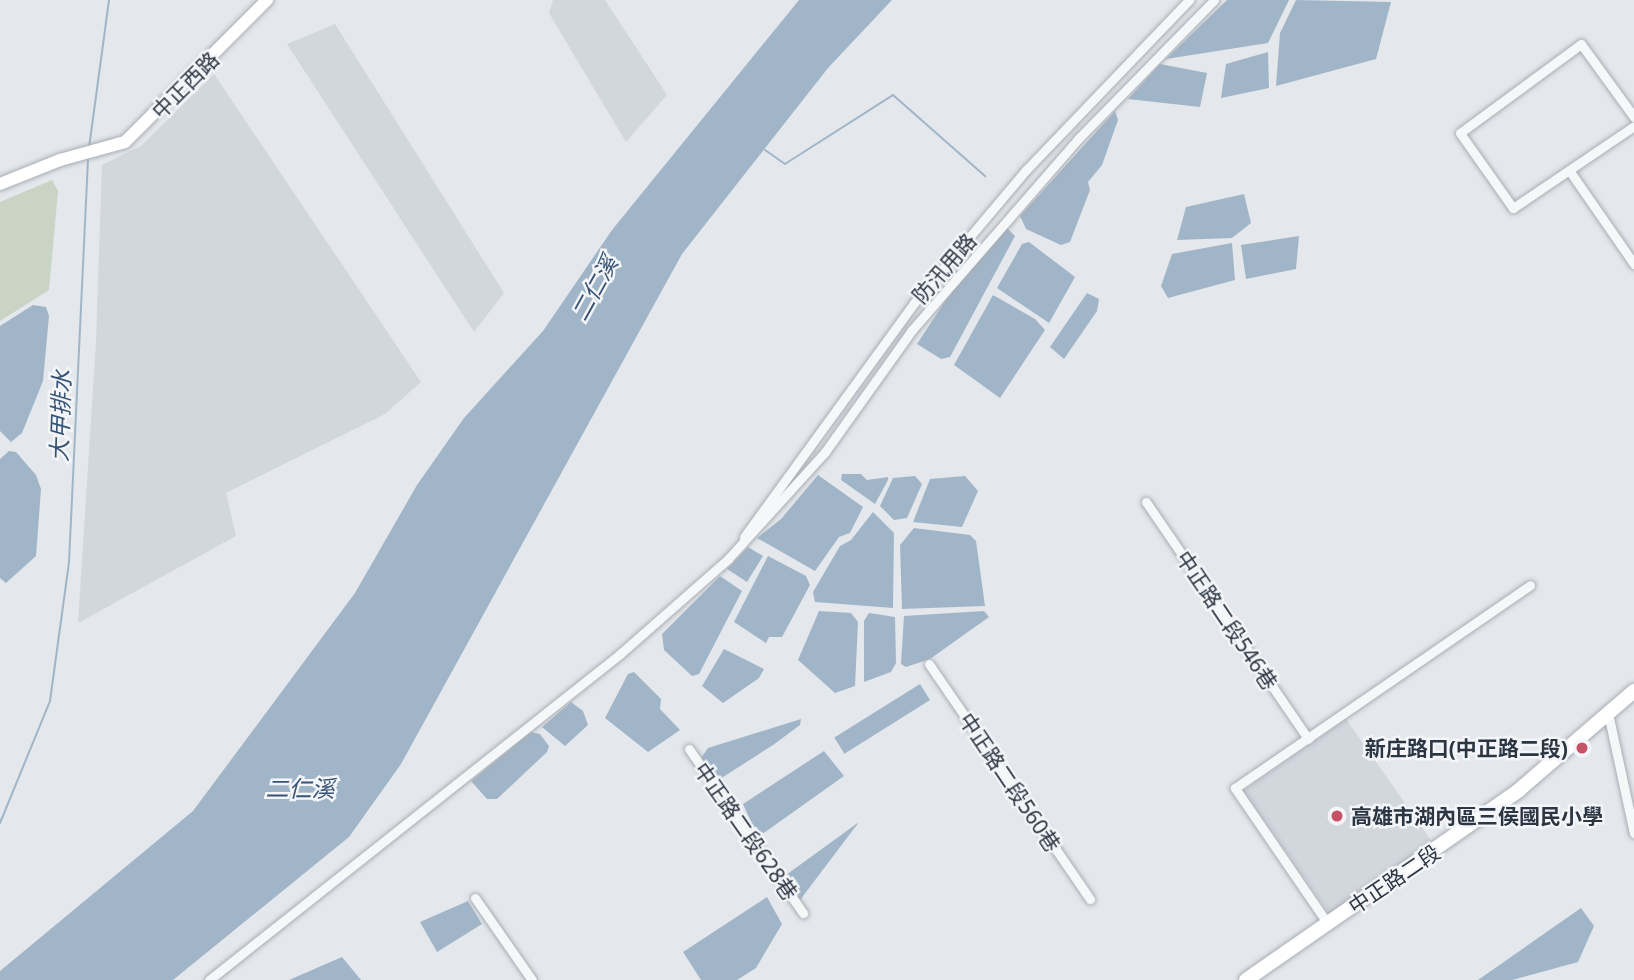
<!DOCTYPE html>
<meta charset="utf-8">
<style>
body{margin:0}
#map{position:relative;width:1634px;height:980px;overflow:hidden;background:#e4e7eb;font-family:"Noto Sans","Noto Sans TC",sans-serif}
div>[style]{position:absolute}
[style*='--x']{left:calc(var(--x)*1px);top:calc(var(--y)*1px);width:calc(var(--w)*1px);rotate:calc(var(--a)*1deg)}
.built>*{inset:0;background:#d2d6dd;transform-origin:0 0}
.green>*{inset:0;background:#c9d4c5}
.water>*{inset:0;background:#a1b5c8;transform-origin:0 0}
.stream>*{height:2px;margin:-1px;padding:0 1px;transform-origin:1px;border-radius:1px;background:#a1b5c8}
.roads{filter:drop-shadow(0 0 2px #a9aeb5) drop-shadow(0 0 2px #a9aeb5)}
.street>*{height:9px;margin:-4.5px;padding:0 4.5px;transform-origin:4.5px;border-radius:4.5px;background:#f6f7f9}
.secondary>*{height:12px;margin:-6px;padding:0 6px;transform-origin:6px;border-radius:6px;background:#fff}
.primary>*{height:14px;margin:-7px;padding:0 7px;transform-origin:7px;border-radius:7px;background:#fff}
.dots>*{width:19px;height:19px;translate:-50% -50%;box-sizing:border-box;border:4px solid #f3f5f8;border-radius:50%}
span{translate:-50% -50%;white-space:nowrap;text-align:center;line-height:1.15;-webkit-text-stroke:5px #f3f5f8;paint-order:stroke}
.street-label{font-size:21px;color:#2c3542}
.poi-label{font-size:21px;color:#2c3542;font-weight:700}
.right{translate:-100% -50%;text-align:right}
.left{translate:0 -50%;text-align:left}
.water-label{font-size:23px;color:#385474;font-style:italic}
</style>
<div id="map">
<div class="built">
<div style="clip-path:polygon(553px 0,605px 0,667px 95px,626px 142px,549px 13px)"></div>
<div style="clip-path:polygon(335px 24px,504px 293px,474px 332px,287px 44px)"></div>
<div style="clip-path:polygon(214px 74px,421px 382px,385px 414px,226px 493px,236px 536px,78px 623px,96px 342px,102px 165px,141px 146px)"></div>
<div style="left:1346px;top:719px;width:151px;height:125px;rotate:55deg"></div>
</div>
<div class="green">
<div style="clip-path:polygon(52px 180px,58px 191px,49px 290px,0 321px,0 202px)"></div>
</div>
<div class="water">
<div style="clip-path:polygon(799px 0,892px 0,828px 68px,682px 254px,401px 764px,349px 837px,173px 980px,0 980px,0 971px,193px 811px,355px 593px,417px 485px,464px 418px,543px 331px,612px 230px)"></div>
<div style="clip-path:polygon(1227px 0,1289px 0,1268px 43px,1166px 59px)"></div>
<div style="clip-path:polygon(1296px 0,1391px 2px,1376px 59px,1276px 86px,1280px 33px)"></div>
<div style="clip-path:polygon(1268px 52px,1269px 88px,1221px 98px,1226px 64px)"></div>
<div style="clip-path:polygon(1160px 64px,1207px 73px,1200px 107px,1128px 99px)"></div>
<div style="clip-path:polygon(1115px 111px,1118px 120px,1102px 165px,1088px 182px,1090px 190px,1070px 242px,1061px 245px,1026px 229px,1020px 216px)"></div>
<div style="clip-path:polygon(1244px 194px,1251px 223px,1232px 238px,1177px 240px,1186px 207px)"></div>
<div style="clip-path:polygon(1006px 227px,1015px 236px,950px 357px,941px 359px,917px 344px,955px 286px)"></div>
<div style="clip-path:polygon(1299px 236px,1296px 269px,1246px 279px,1241px 245px)"></div>
<div style="clip-path:polygon(1029px 242px,1075px 277px,1049px 323px,997px 288px,1022px 244px)"></div>
<div style="clip-path:polygon(1232px 243px,1235px 280px,1168px 298px,1161px 286px,1172px 254px)"></div>
<div style="clip-path:polygon(1087px 293px,1099px 299px,1097px 311px,1064px 359px,1050px 347px)"></div>
<div style="clip-path:polygon(993px 295px,1035px 319px,1045px 330px,1000px 398px,954px 365px)"></div>
<div style="clip-path:polygon(33px 305px,46px 307px,49px 316px,43px 381px,22px 433px,11px 442px,0 431px,0 326px)"></div>
<div style="clip-path:polygon(9px 451px,16px 452px,36px 475px,41px 489px,36px 556px,6px 583px,0 578px,0 459px)"></div>
<div style="clip-path:polygon(842px 474px,861px 474px,867px 480px,888px 477px,888px 480px,875px 504px,841px 480px)"></div>
<div style="clip-path:polygon(818px 475px,863px 507px,850px 533px,839px 537px,815px 571px,757px 538px,781px 519px)"></div>
<div style="clip-path:polygon(915px 476px,922px 484px,907px 518px,894px 520px,880px 506px,893px 478px)"></div>
<div style="clip-path:polygon(965px 476px,978px 491px,962px 527px,913px 522px,930px 479px)"></div>
<div style="clip-path:polygon(873px 512px,894px 533px,893px 608px,815px 602px,813px 592px,840px 546px,851px 540px)"></div>
<div style="clip-path:polygon(914px 528px,970px 535px,976px 541px,985px 606px,902px 609px,900px 545px)"></div>
<div style="clip-path:polygon(748px 547px,763px 556px,747px 582px,727px 569px)"></div>
<div style="clip-path:polygon(768px 556px,806px 576px,810px 585px,782px 637px,769px 637px,766px 643px,734px 622px)"></div>
<div style="clip-path:polygon(720px 576px,742px 591px,699px 674px,692px 676px,664px 650px,662px 634px)"></div>
<div style="clip-path:polygon(819px 611px,851px 613px,858px 622px,855px 686px,835px 693px,798px 660px)"></div>
<div style="clip-path:polygon(984px 611px,989px 617px,930px 659px,906px 667px,901px 664px,904px 616px)"></div>
<div style="clip-path:polygon(869px 613px,895px 617px,896px 663px,891px 672px,864px 682px,864px 621px)"></div>
<div style="clip-path:polygon(724px 649px,764px 669px,759px 678px,723px 703px,702px 686px)"></div>
<div style="clip-path:polygon(634px 672px,661px 699px,660px 709px,680px 730px,648px 752px,605px 718px,628px 674px)"></div>
<div style="left:920px;top:684px;width:19px;height:101px;rotate:58deg"></div>
<div style="clip-path:polygon(571px 702px,583px 711px,588px 725px,565px 746px,542px 727px)"></div>
<div style="clip-path:polygon(801px 719px,800px 725px,773px 745px,720px 779px,701px 758px,708px 748px)"></div>
<div style="clip-path:polygon(531px 732px,540px 734px,549px 746px,547px 752px,497px 799px,487px 799px,471px 781px)"></div>
<div style="clip-path:polygon(824px 751px,844px 776px,758px 837px,743px 804px)"></div>
<div style="clip-path:polygon(859px 822px,800px 900px,786px 875px)"></div>
<div style="clip-path:polygon(767px 897px,782px 924px,756px 968px,737px 980px,701px 980px,683px 952px)"></div>
<div style="clip-path:polygon(468px 901px,482px 924px,437px 952px,420px 922px)"></div>
<div style="clip-path:polygon(1581px 908px,1594px 926px,1578px 962px,1512px 980px,1478px 980px)"></div>
<div style="clip-path:polygon(342px 957px,361px 980px,289px 980px)"></div>
</div>
<div class="stream">
<div style="--x:89;--y:148;--w:149;--a:-82.3"></div>
<div style="--x:765;--y:150;--w:24;--a:35"></div>
<div style="--x:785;--y:164;--w:128;--a:-32.6"></div>
<div style="--x:893;--y:95;--w:123;--a:41.4"></div>
<div style="--x:0;--y:823;--w:132;--a:-67.7"></div>
<div style="--x:50;--y:701;--w:140;--a:-82.2"></div>
<div style="--x:69;--y:562;--w:405;--a:-87.3"></div>
</div>
<div class="roads">
<div class="street">
<div style="--x:1634;--y:117;--w:90;--a:-126"></div>
<div style="--x:1581;--y:44;--w:150;--a:143.7"></div>
<div style="--x:1460;--y:133;--w:92;--a:54.8"></div>
<div style="--x:1513;--y:208;--w:146;--a:-34.1"></div>
<div style="--x:1571;--y:173;--w:111;--a:55.3"></div>
<div style="--x:1146;--y:502;--w:287;--a:55.6"></div>
<div style="--x:744;--y:537;--w:289;--a:-54"></div>
<div style="--x:914;--y:303;--w:174;--a:-49.9"></div>
<div style="--x:1026;--y:170;--w:236;--a:-46.2"></div>
<div style="--x:929;--y:664;--w:285;--a:55.6"></div>
<div style="--x:1608;--y:713;--w:123;--a:77.8"></div>
<div style="--x:689;--y:749;--w:200;--a:55.2"></div>
<div style="--x:475;--y:898;--w:100;--a:55.2"></div>
<div style="--x:1328;--y:924;--w:165;--a:-124.4"></div>
<div style="--x:1235;--y:788;--w:358;--a:-34.5"></div>
<div style="--x:209;--y:980;--w:525;--a:-38.42"></div>
<div style="--x:620;--y:654;--w:144;--a:-41.3"></div>
<div style="--x:728;--y:559;--w:144;--a:-47.8"></div>
<div style="--x:825;--y:452;--w:150;--a:-54.5"></div>
<div style="--x:912;--y:330;--w:254;--a:-49"></div>
<div style="--x:1079;--y:138;--w:193;--a:-45.6"></div>
</div>
<div class="secondary">
<div style="--x:0;--y:184;--w:65;--a:-21.8"></div>
<div style="--x:60;--y:160;--w:67;--a:-15.5"></div>
<div style="--x:125;--y:142;--w:201;--a:-45"></div>
</div>
<div class="primary">
<div style="--x:1246;--y:980;--w:333;--a:-34.8"></div>
<div style="--x:1519;--y:790;--w:152;--a:-40.7"></div>
</div>
</div>
<div class="dots">
<div style="left:1582px;top:748px;background:#c75165"></div>
<div style="left:1337px;top:816px;background:#c75165"></div>
</div>
<div class="street-label">
<span style="left:185px;top:85px;rotate:-45deg">中正西路</span>
<span style="left:944px;top:268px;rotate:-49deg">防汛用路</span>
<span style="left:1227px;top:620px;rotate:56deg">中正路二段546巷</span>
<span style="left:1010px;top:782px;rotate:56deg">中正路二段560巷</span>
<span style="left:746px;top:831px;rotate:55deg">中正路二段628巷</span>
<span style="left:1394px;top:879px;rotate:-34deg">中正路二段</span>
</div>
<div class="poi-label">
<span class="right" style="left:1568px;top:748px">新庄路口(中正路二段)</span>
<span class="left" style="left:1351px;top:816px">高雄市湖內區三侯國民小學</span>
</div>
<div class="water-label">
<span style="left:594px;top:288px;rotate:-61deg">二仁溪</span>
<span style="left:60px;top:416px;rotate:-88deg">大甲排水</span>
<span style="left:300px;top:788px">二仁溪</span>
</div>
</div>
